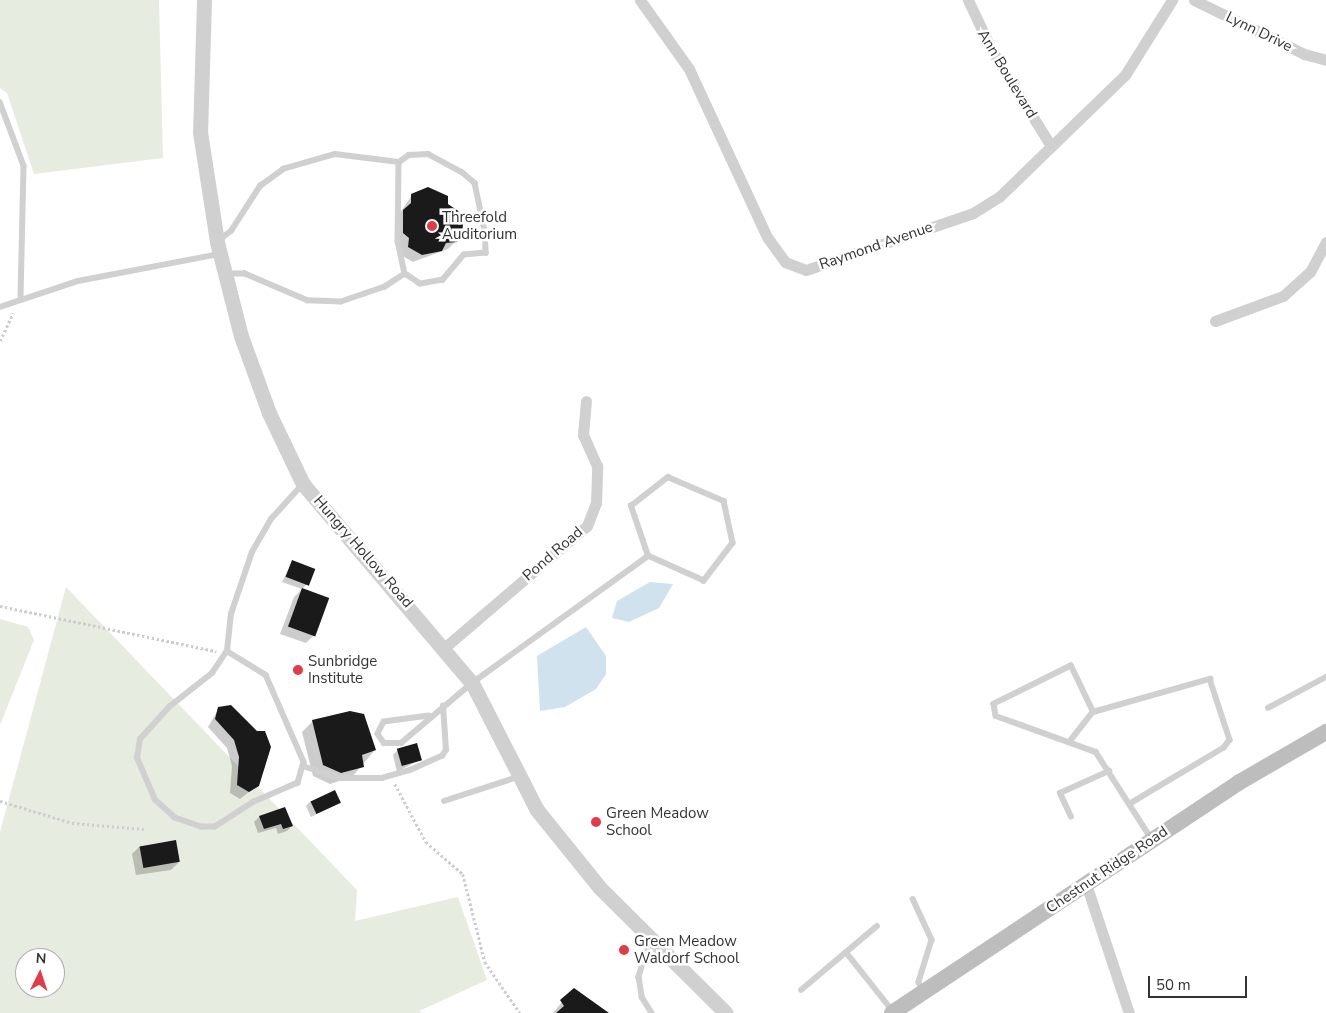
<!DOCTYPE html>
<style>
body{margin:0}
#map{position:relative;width:1326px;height:1013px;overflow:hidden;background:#fff;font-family:"Nunito Sans",sans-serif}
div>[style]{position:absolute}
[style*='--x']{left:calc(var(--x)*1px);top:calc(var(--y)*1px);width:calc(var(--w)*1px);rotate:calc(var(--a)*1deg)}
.green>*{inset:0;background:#e6ecdf}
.water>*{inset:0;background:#cfe2ee}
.shadow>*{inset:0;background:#0003}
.building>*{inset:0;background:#1a1a1a;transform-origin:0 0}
.path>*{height:2.5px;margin-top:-1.25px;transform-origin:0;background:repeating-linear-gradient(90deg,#cdcdcd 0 2.5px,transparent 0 5px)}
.service>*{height:5.5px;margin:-2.75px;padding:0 2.75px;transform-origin:2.75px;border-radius:2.75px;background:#d0d0d0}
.minor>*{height:11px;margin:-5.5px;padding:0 5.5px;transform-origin:5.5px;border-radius:5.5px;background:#d0d0d0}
.tertiary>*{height:15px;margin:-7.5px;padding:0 7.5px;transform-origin:7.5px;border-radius:7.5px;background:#d0d0d0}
.secondary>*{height:16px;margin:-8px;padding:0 8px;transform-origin:8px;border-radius:8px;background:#bdbdbd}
.dots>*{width:14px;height:14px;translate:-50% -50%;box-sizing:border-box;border:2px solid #fff;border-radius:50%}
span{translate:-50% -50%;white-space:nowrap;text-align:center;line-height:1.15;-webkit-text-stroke:5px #fff;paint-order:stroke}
.street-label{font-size:15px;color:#333}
.poi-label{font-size:15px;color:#333}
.left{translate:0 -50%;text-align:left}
.north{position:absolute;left:15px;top:948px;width:50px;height:50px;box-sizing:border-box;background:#fff;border:1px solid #adadad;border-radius:50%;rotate:4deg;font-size:14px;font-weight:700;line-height:20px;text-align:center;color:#333}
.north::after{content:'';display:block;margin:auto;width:18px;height:22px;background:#e63946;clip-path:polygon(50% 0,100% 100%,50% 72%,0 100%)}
.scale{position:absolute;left:1148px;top:976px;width:99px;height:22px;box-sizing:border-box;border:2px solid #333;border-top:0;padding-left:6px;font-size:15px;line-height:18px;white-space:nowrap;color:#333;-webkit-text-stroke:4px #fff;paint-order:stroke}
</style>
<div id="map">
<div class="green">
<div style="clip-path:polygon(0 0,159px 0,163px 158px,34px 174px,7px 93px,0 88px)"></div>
<div style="clip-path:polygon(evenodd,66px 587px,357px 890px,355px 921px,458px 897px,487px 980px,419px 1011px,422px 1013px,0 1013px,0 832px,66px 587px,25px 958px,55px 958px,55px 988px,25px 988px,25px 958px)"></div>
<div style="clip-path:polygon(0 619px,28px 627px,34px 640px,0 725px)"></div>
</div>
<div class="water">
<div style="clip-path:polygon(650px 582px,673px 584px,659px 608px,629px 622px,612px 618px,617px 601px)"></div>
<div style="clip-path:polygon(586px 627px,606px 656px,606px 674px,596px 689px,565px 707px,540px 711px,537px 656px)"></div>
</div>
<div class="shadow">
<div style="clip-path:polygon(412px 195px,447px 205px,456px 241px,448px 249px,413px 262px,401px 255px,396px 219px)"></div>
<div style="clip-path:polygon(292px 562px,307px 584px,302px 589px,282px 582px)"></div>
<div style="clip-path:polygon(302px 589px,314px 635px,306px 643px,280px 634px,294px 597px)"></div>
<div style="clip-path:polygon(219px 708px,258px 785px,240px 799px,230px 793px,232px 766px,227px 748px,208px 727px)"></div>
<div style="clip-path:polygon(313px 721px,375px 750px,352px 777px,330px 784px,313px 776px,302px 732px)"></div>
<div style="clip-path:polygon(398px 750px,421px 759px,397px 772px,393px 755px)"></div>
<div style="clip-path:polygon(311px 801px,339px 803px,311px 817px,306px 806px)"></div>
<div style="clip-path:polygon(284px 809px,292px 826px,287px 831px,278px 834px,276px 828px,258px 833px,254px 822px,259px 817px)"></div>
<div style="clip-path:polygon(140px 846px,179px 862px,171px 870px,136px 875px,132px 854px)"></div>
<div style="clip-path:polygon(566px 997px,601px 1013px,553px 1013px)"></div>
</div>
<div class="building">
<div style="clip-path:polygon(428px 187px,448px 196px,448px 204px,464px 215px,462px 234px,457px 242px,446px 243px,442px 251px,422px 255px,408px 247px,409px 238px,403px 233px,403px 210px,411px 203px,411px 194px)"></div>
<div style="left:292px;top:560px;width:25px;height:18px;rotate:21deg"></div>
<div style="left:302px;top:588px;width:29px;height:41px;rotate:20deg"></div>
<div style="clip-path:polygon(231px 705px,257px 731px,265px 731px,271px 747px,259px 786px,249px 792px,237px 785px,239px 757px,234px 740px,215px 719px,218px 707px)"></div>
<div style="clip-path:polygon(350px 711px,364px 714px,376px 750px,362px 755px,364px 767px,341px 773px,323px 765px,312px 720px)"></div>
<div style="left:417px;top:743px;width:18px;height:21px;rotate:74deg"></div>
<div style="left:335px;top:790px;width:14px;height:27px;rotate:65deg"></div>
<div style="clip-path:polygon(285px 807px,293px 826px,283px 829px,281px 824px,264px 829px,259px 816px)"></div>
<div style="left:176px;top:840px;width:22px;height:37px;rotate:80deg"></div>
<div style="clip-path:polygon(574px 988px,609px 1013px,556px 1013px,564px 1006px,560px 1000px)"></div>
</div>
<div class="path">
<div style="--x:0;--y:341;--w:31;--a:-65"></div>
<div style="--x:0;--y:606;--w:221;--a:11.8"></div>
<div style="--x:395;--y:784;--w:66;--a:61.9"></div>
<div style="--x:426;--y:842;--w:49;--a:40.9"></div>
<div style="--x:463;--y:874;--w:91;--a:76"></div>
<div style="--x:485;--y:962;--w:62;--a:55.5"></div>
<div style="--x:0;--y:801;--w:75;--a:17"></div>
<div style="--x:72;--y:823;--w:72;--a:4.8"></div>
</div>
<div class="service">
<div style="--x:0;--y:102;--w:68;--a:69.4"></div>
<div style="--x:24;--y:166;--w:133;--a:91.3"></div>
<div style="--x:399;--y:162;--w:12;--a:-35"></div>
<div style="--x:409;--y:155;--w:19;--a:-3"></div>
<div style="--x:428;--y:154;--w:38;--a:28"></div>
<div style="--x:462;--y:172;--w:17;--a:40"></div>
<div style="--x:475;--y:183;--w:49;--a:78.2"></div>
<div style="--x:485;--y:231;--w:22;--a:87"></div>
<div style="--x:486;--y:253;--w:22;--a:175"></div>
<div style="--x:464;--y:255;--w:33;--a:130"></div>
<div style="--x:443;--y:280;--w:23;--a:170"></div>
<div style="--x:420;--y:284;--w:18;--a:-146"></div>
<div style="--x:219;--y:240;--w:15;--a:-37"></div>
<div style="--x:231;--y:231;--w:54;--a:-57.2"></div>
<div style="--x:260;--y:186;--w:29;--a:-36"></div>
<div style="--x:283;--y:169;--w:54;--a:-16.1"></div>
<div style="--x:335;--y:154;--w:64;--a:7.1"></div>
<div style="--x:399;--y:162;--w:79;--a:90.7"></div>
<div style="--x:398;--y:241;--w:34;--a:78"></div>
<div style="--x:405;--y:274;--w:24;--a:147"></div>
<div style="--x:385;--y:287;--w:46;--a:161.2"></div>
<div style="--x:341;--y:302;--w:33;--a:-178"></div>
<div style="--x:308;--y:301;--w:69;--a:-156.8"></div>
<div style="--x:245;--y:274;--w:19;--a:180"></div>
<div style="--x:0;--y:307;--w:82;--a:-18.4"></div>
<div style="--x:78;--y:281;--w:144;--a:-10.8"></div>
<div style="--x:668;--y:477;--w:61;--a:23.2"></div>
<div style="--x:724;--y:501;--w:43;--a:77.9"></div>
<div style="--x:733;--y:543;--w:48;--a:127.3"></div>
<div style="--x:704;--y:581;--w:61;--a:-155.9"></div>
<div style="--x:648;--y:556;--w:53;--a:-108.8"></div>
<div style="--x:631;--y:506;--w:47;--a:-38.1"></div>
<div style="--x:227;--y:651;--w:46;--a:31.6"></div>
<div style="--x:266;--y:675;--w:95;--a:66.4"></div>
<div style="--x:304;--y:762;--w:22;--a:106"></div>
<div style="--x:298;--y:783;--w:48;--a:156.6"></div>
<div style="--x:254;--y:802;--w:46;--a:147.3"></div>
<div style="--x:215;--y:827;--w:14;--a:180"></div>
<div style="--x:201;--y:827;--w:28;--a:-161"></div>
<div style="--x:175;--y:818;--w:27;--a:-138"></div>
<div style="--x:155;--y:800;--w:46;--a:-113.2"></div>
<div style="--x:137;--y:758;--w:19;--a:-81"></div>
<div style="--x:140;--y:739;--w:43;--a:-47.8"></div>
<div style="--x:169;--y:707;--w:55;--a:-38.3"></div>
<div style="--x:212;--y:673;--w:27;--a:-56"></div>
<div style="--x:227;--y:651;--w:37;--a:-84"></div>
<div style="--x:231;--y:614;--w:65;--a:-71.3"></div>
<div style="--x:252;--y:552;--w:38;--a:-60"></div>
<div style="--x:271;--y:519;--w:46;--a:-47.6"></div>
<div style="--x:1268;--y:708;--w:66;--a:-28.1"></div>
<div style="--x:1093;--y:712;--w:51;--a:-115.6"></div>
<div style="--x:1071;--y:666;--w:86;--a:153.7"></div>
<div style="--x:994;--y:704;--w:12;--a:81"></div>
<div style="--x:996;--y:716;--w:106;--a:19.8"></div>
<div style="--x:1096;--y:752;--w:102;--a:57.4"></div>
<div style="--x:429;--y:716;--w:45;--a:172.4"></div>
<div style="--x:384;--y:722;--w:13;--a:117"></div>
<div style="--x:378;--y:734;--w:11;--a:56"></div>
<div style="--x:384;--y:743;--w:17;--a:0"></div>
<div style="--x:401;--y:743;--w:93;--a:-40.2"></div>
<div style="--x:472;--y:683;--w:217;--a:-35.8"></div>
<div style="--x:1070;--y:741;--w:37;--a:-52"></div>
<div style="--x:1093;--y:712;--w:122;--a:-15.8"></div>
<div style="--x:1210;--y:679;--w:64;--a:71.8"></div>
<div style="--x:1230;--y:740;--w:10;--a:127"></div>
<div style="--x:1224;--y:748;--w:109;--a:149.2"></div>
<div style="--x:303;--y:766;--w:39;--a:18"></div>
<div style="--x:340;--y:778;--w:42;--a:0"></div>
<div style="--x:382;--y:778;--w:29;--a:-16"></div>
<div style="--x:410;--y:770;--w:35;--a:-24"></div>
<div style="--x:442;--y:756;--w:7;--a:-56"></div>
<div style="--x:446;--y:750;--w:44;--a:-93.9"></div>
<div style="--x:444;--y:801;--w:78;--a:-18"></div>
<div style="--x:1071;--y:817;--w:26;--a:-115"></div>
<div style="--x:1060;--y:793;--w:54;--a:-24.2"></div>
<div style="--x:913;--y:899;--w:45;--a:65.1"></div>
<div style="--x:932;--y:940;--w:44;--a:107.2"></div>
<div style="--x:919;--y:982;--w:9;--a:69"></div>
<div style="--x:650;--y:941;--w:38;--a:107"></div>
<div style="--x:639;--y:977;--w:20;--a:81"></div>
<div style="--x:642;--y:997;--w:19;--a:58"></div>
<div style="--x:846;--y:952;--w:75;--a:51.5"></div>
<div style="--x:801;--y:990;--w:99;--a:-40.1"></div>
</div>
<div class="minor">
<div style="--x:640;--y:0;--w:85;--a:54.6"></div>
<div style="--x:689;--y:69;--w:185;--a:65.1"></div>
<div style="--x:767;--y:237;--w:31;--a:54"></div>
<div style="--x:785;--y:262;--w:22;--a:21"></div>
<div style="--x:806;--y:270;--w:176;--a:-18.8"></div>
<div style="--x:973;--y:213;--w:31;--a:-32"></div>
<div style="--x:999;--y:197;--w:175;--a:-44.1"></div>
<div style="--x:1125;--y:75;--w:89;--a:-57.9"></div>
<div style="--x:968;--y:0;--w:56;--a:64.8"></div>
<div style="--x:992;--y:51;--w:112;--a:58.2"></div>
<div style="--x:1194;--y:0;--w:123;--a:26.1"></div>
<div style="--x:1304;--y:54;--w:23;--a:15"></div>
<div style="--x:1215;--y:321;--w:72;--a:-20.2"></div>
<div style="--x:1283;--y:296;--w:36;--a:-42"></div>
<div style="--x:1310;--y:272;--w:34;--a:-62"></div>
<div style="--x:444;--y:648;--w:188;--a:-40.5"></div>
<div style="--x:587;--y:526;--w:25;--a:-69"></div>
<div style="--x:596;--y:503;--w:37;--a:-88"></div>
<div style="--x:597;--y:466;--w:34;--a:-114"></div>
<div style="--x:583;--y:435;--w:34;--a:-85"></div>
<div style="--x:1086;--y:884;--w:136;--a:71.6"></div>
</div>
<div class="tertiary">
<div style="--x:204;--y:0;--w:132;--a:91.7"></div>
<div style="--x:200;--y:132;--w:111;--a:81.2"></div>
<div style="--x:217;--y:242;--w:97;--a:75.7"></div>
<div style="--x:241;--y:336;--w:82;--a:70"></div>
<div style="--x:269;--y:413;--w:79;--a:64.4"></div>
<div style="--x:303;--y:484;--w:261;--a:49.7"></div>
<div style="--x:472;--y:683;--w:143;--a:62.9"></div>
<div style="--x:537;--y:810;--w:100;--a:51.1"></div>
<div style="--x:600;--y:888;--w:177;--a:44.8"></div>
</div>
<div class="secondary">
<div style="--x:892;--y:1013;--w:415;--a:-33.6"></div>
<div style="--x:1238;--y:783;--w:102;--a:-30.1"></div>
</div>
<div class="dots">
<div style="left:432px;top:226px;background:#e63946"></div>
<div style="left:298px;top:670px;background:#e63946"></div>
<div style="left:596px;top:822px;background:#e63946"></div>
<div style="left:624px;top:950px;background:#e63946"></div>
</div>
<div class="street-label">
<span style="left:1259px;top:32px;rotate:26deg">Lynn Drive</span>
<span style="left:1007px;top:74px;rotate:59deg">Ann Boulevard</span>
<span style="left:876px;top:246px;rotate:-19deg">Raymond Avenue</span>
<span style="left:363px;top:552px;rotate:49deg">Hungry Hollow Road</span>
<span style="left:553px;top:554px;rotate:-41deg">Pond Road</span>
<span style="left:1107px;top:870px;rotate:-34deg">Chestnut Ridge Road</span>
</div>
<div class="poi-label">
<span class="left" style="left:442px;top:226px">Threefold<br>Auditorium</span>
<span class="left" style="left:308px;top:670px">Sunbridge<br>Institute</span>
<span class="left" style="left:606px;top:822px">Green Meadow<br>School</span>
<span class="left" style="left:634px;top:950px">Green Meadow<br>Waldorf School</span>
</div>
<div class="north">N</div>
<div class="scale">50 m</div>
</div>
